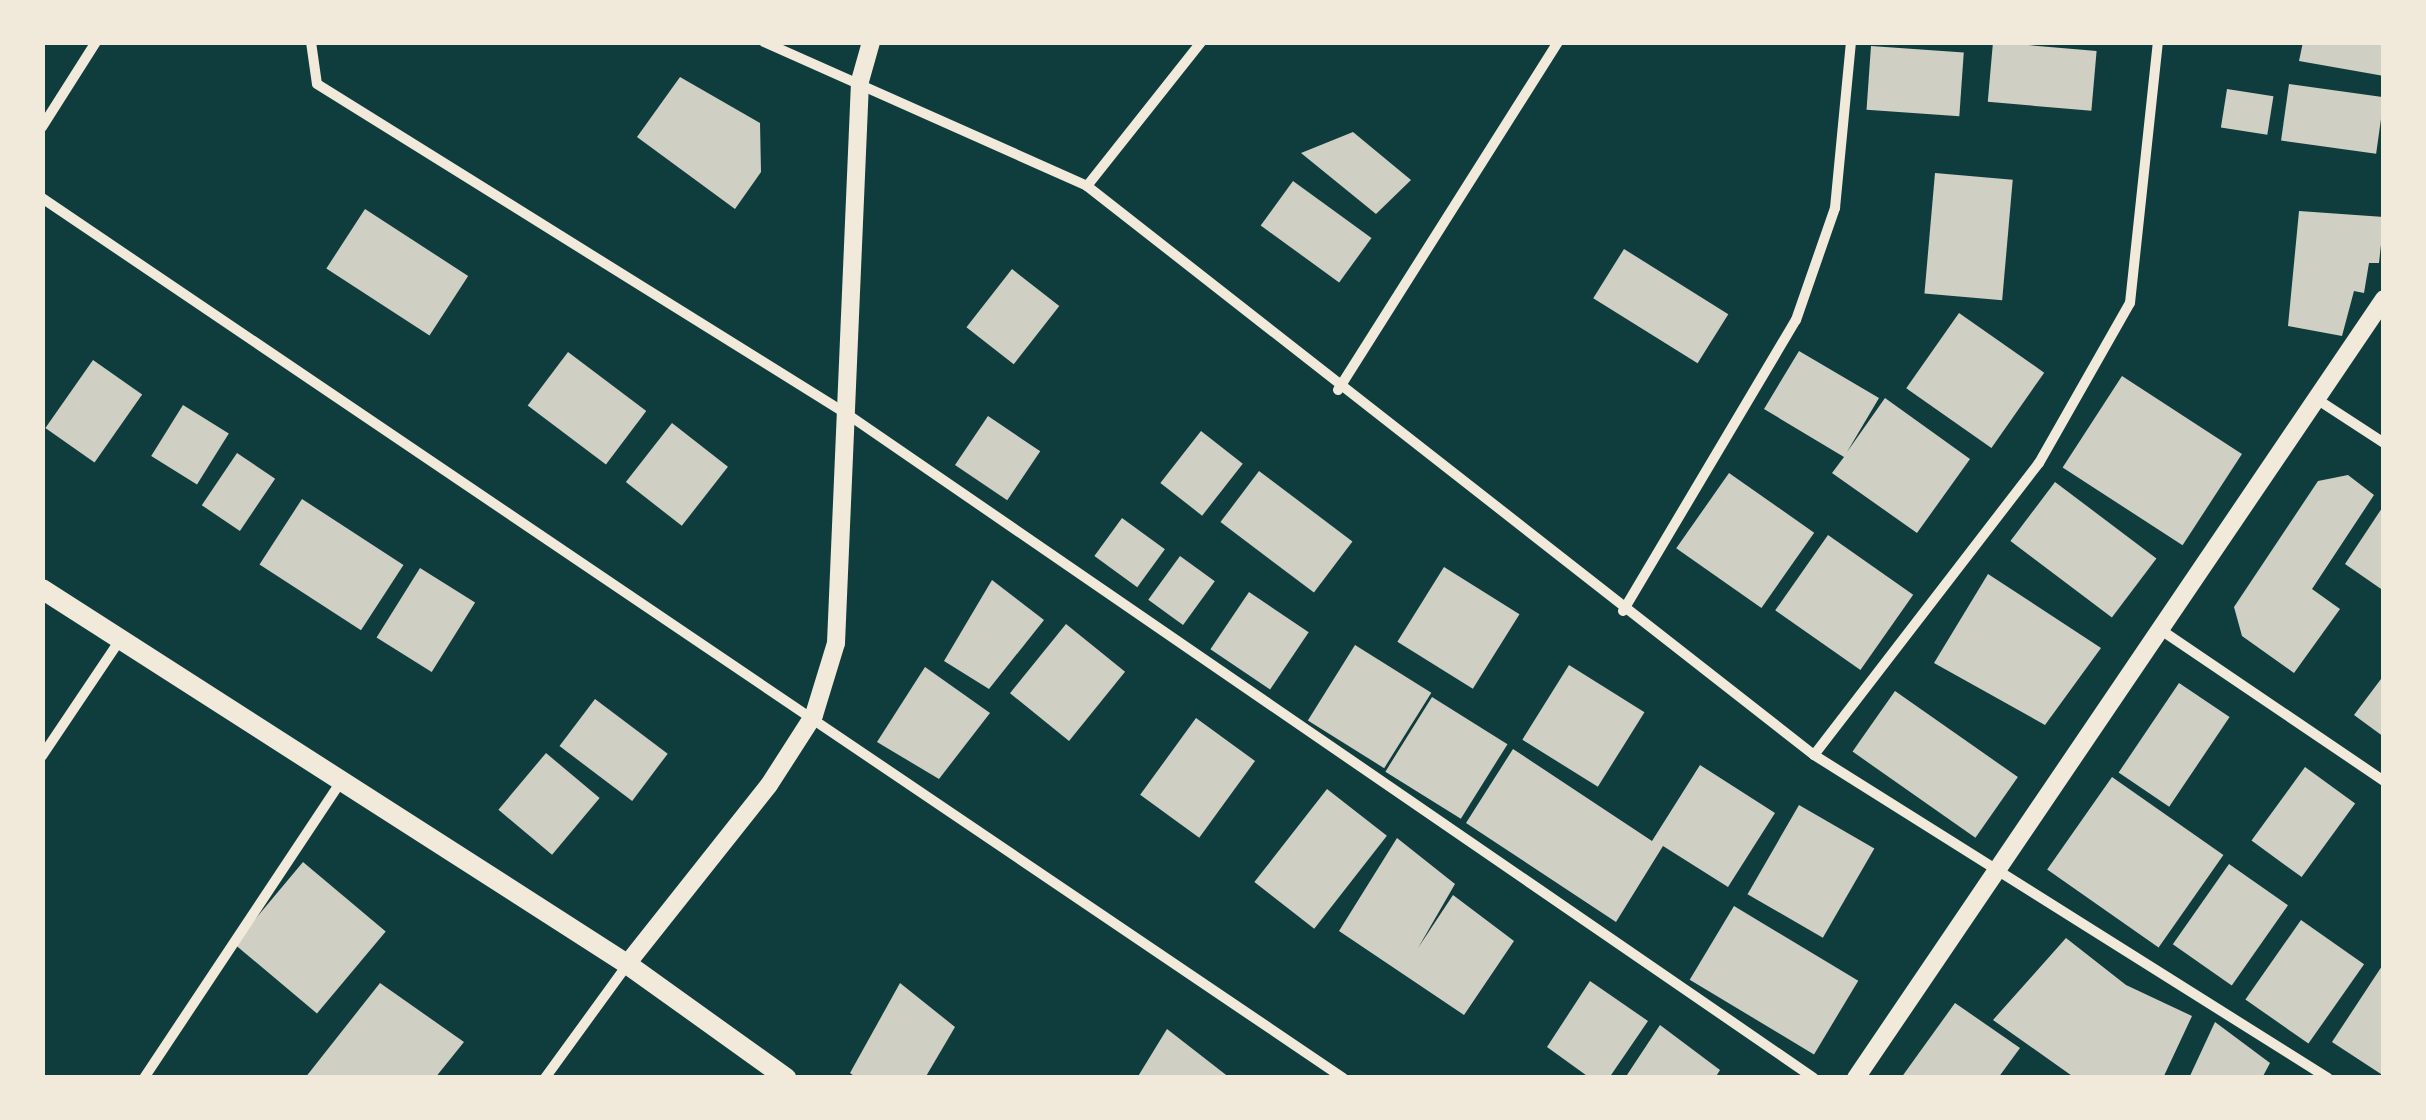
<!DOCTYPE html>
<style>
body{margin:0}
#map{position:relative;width:2426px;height:1120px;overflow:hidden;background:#0f3d3e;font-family:"Sofia Sans Condensed",sans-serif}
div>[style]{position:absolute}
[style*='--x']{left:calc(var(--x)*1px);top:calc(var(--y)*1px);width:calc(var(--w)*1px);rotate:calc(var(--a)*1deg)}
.building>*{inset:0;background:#cfcfc3;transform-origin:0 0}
.minor>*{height:10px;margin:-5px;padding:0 5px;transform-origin:5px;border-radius:5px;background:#f1e9da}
.tertiary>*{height:18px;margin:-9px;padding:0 9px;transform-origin:9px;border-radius:9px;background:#f1e9da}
.secondary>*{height:20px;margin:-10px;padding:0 10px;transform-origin:10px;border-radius:10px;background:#f1e9da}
span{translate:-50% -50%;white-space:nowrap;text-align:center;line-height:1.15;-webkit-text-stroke:9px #f1e9da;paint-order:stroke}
.frame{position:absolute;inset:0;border:45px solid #f1e9da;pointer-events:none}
</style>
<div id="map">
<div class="building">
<div style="left:1993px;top:42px;width:104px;height:60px;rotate:5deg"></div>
<div style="clip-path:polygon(2303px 42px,2384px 42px,2384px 76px,2299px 61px)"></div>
<div style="left:1871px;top:46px;width:93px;height:64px;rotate:4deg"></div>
<div style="clip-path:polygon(680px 77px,760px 123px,761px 172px,735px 209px,637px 137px)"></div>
<div style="left:2289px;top:84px;width:96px;height:57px;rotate:8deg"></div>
<div style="left:2227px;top:89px;width:47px;height:39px;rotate:9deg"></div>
<div style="clip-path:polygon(1353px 132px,1411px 180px,1376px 214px,1301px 153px)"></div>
<div style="left:1935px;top:173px;width:78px;height:121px;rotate:5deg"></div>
<div style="left:1293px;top:181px;width:97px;height:55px;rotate:36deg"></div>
<div style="left:365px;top:209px;width:123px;height:71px;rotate:33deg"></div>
<div style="clip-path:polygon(2299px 211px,2384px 217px,2379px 263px,2369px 263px,2364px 293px,2354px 291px,2342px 336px,2288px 326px)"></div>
<div style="left:1624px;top:249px;width:123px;height:58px;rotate:32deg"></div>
<div style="left:1012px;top:269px;width:60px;height:74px;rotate:38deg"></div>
<div style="left:1959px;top:313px;width:104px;height:92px;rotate:35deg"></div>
<div style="clip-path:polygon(1799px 351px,1879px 398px,1847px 452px,1885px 398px,1970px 459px,1917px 533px,1832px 473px,1844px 457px,1764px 409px)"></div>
<div style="left:568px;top:352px;width:98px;height:67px;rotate:37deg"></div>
<div style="left:93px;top:360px;width:60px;height:83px;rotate:35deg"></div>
<div style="left:2122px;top:376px;width:143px;height:109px;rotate:33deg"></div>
<div style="left:183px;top:405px;width:54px;height:60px;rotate:32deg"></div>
<div style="left:988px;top:416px;width:63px;height:59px;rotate:34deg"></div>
<div style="left:672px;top:423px;width:71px;height:75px;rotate:38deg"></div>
<div style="left:1201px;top:431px;width:53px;height:66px;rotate:38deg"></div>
<div style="left:237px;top:453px;width:46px;height:63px;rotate:34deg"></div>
<div style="left:1259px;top:471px;width:117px;height:64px;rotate:37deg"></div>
<div style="left:1729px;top:473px;width:104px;height:92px;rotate:35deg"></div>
<div style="clip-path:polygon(2348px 475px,2374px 495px,2312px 589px,2340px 609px,2294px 673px,2242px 636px,2234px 607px,2318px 481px)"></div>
<div style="left:2055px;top:482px;width:127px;height:74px;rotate:37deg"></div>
<div style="left:302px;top:499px;width:121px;height:78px;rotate:33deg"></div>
<div style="clip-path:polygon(2384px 505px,2384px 591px,2345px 564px)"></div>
<div style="left:1122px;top:518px;width:53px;height:47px;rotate:36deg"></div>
<div style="left:1828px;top:535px;width:104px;height:92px;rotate:35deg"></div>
<div style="left:1180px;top:556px;width:43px;height:54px;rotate:36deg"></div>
<div style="left:1444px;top:567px;width:89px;height:88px;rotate:32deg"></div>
<div style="left:420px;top:568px;width:65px;height:82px;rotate:32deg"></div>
<div style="clip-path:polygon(1988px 574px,2101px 648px,2045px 725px,1934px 663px)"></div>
<div style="clip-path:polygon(992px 580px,1044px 620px,989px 689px,944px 661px)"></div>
<div style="left:1249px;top:592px;width:72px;height:69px;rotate:34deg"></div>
<div style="left:1066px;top:624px;width:76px;height:89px;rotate:39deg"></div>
<div style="left:1355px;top:645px;width:90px;height:89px;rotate:32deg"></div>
<div style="left:1569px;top:665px;width:89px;height:88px;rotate:32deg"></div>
<div style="clip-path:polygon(925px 667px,990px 713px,939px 779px,877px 742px)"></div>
<div style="clip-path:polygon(2384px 675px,2384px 737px,2354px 715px)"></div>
<div style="left:2179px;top:683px;width:61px;height:108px;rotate:34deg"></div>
<div style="left:1895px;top:691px;width:150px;height:74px;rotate:35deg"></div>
<div style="left:1432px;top:697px;width:89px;height:88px;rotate:32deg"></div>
<div style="left:595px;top:699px;width:91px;height:59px;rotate:37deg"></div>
<div style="left:1196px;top:718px;width:73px;height:95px;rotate:36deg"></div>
<div style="clip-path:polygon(1513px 749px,1652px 841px,1700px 765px,1775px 813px,1728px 887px,1663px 846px,1616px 922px,1466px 823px)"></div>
<div style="left:546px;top:753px;width:70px;height:74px;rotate:40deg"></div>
<div style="left:2305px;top:767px;width:62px;height:91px;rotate:36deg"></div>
<div style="left:2112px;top:777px;width:136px;height:113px;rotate:35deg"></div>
<div style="left:1327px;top:789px;width:76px;height:118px;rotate:38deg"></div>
<div style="left:1799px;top:805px;width:87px;height:103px;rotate:30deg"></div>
<div style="clip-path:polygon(1397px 838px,1455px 884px,1418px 948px,1453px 895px,1514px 941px,1464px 1015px,1339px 931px)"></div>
<div style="left:303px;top:862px;width:108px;height:107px;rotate:40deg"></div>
<div style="left:2229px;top:864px;width:72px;height:98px;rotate:35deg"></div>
<div style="left:1734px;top:906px;width:145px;height:86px;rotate:31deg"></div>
<div style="left:2301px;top:920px;width:77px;height:97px;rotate:35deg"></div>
<div style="clip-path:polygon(2066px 938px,2126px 985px,2192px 1016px,2163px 1078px,2075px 1078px,1993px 1020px)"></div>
<div style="clip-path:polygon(2384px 963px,2384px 1076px,2332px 1042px)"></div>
<div style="clip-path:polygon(1590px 981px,1648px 1021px,1609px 1078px,1590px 1078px,1547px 1047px)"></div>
<div style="clip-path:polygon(380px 983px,464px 1042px,435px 1078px,305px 1078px)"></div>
<div style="clip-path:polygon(900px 983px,955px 1027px,925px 1078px,857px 1078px,850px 1073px)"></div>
<div style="clip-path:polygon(1955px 1003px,2020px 1048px,1998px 1078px,1901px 1078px)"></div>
<div style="clip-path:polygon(2215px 1022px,2270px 1063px,2262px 1078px,2189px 1078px)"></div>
<div style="clip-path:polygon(1660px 1025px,1720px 1070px,1715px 1078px,1625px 1078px)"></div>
<div style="clip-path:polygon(1167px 1029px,1230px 1078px,1137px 1078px)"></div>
</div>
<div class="minor">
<div style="--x:311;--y:42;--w:42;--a:81.9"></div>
<div style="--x:317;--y:84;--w:628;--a:31.92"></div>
<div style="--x:850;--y:416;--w:1169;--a:34.48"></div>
<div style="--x:764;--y:42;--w:354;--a:24"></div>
<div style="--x:1087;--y:186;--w:923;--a:38.05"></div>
<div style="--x:1814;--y:755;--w:607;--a:32.15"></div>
<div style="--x:42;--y:127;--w:101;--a:-57.6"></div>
<div style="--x:1087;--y:186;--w:184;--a:-51.6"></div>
<div style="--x:42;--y:198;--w:1571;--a:34.07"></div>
<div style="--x:1338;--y:390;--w:412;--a:-57.7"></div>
<div style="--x:2315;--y:398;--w:82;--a:33.1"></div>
<div style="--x:1623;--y:611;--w:339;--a:-59.3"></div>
<div style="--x:1796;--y:320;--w:119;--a:-70.8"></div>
<div style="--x:1835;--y:208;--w:167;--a:-84.5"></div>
<div style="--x:2161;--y:630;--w:269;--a:34.1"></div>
<div style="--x:1814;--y:755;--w:369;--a:-52.4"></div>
<div style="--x:2039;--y:463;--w:184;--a:-60.4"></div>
<div style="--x:2130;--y:303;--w:262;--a:-83.9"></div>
<div style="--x:42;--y:756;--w:140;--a:-56.1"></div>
<div style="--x:144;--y:1078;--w:356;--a:-56.4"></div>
<div style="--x:545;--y:1078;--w:140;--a:-54"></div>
</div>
<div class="tertiary">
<div style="--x:627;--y:964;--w:228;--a:-51.6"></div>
<div style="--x:769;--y:785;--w:83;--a:-57.3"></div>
<div style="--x:814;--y:715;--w:75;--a:-73"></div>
<div style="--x:836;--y:643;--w:563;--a:-87.55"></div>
<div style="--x:860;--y:81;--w:41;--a:-74.2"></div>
<div style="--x:1856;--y:1078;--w:941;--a:-55.87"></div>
</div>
<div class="secondary">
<div style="--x:42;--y:589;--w:695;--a:32.66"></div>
<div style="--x:627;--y:964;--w:196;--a:35.6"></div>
</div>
<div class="frame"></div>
</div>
